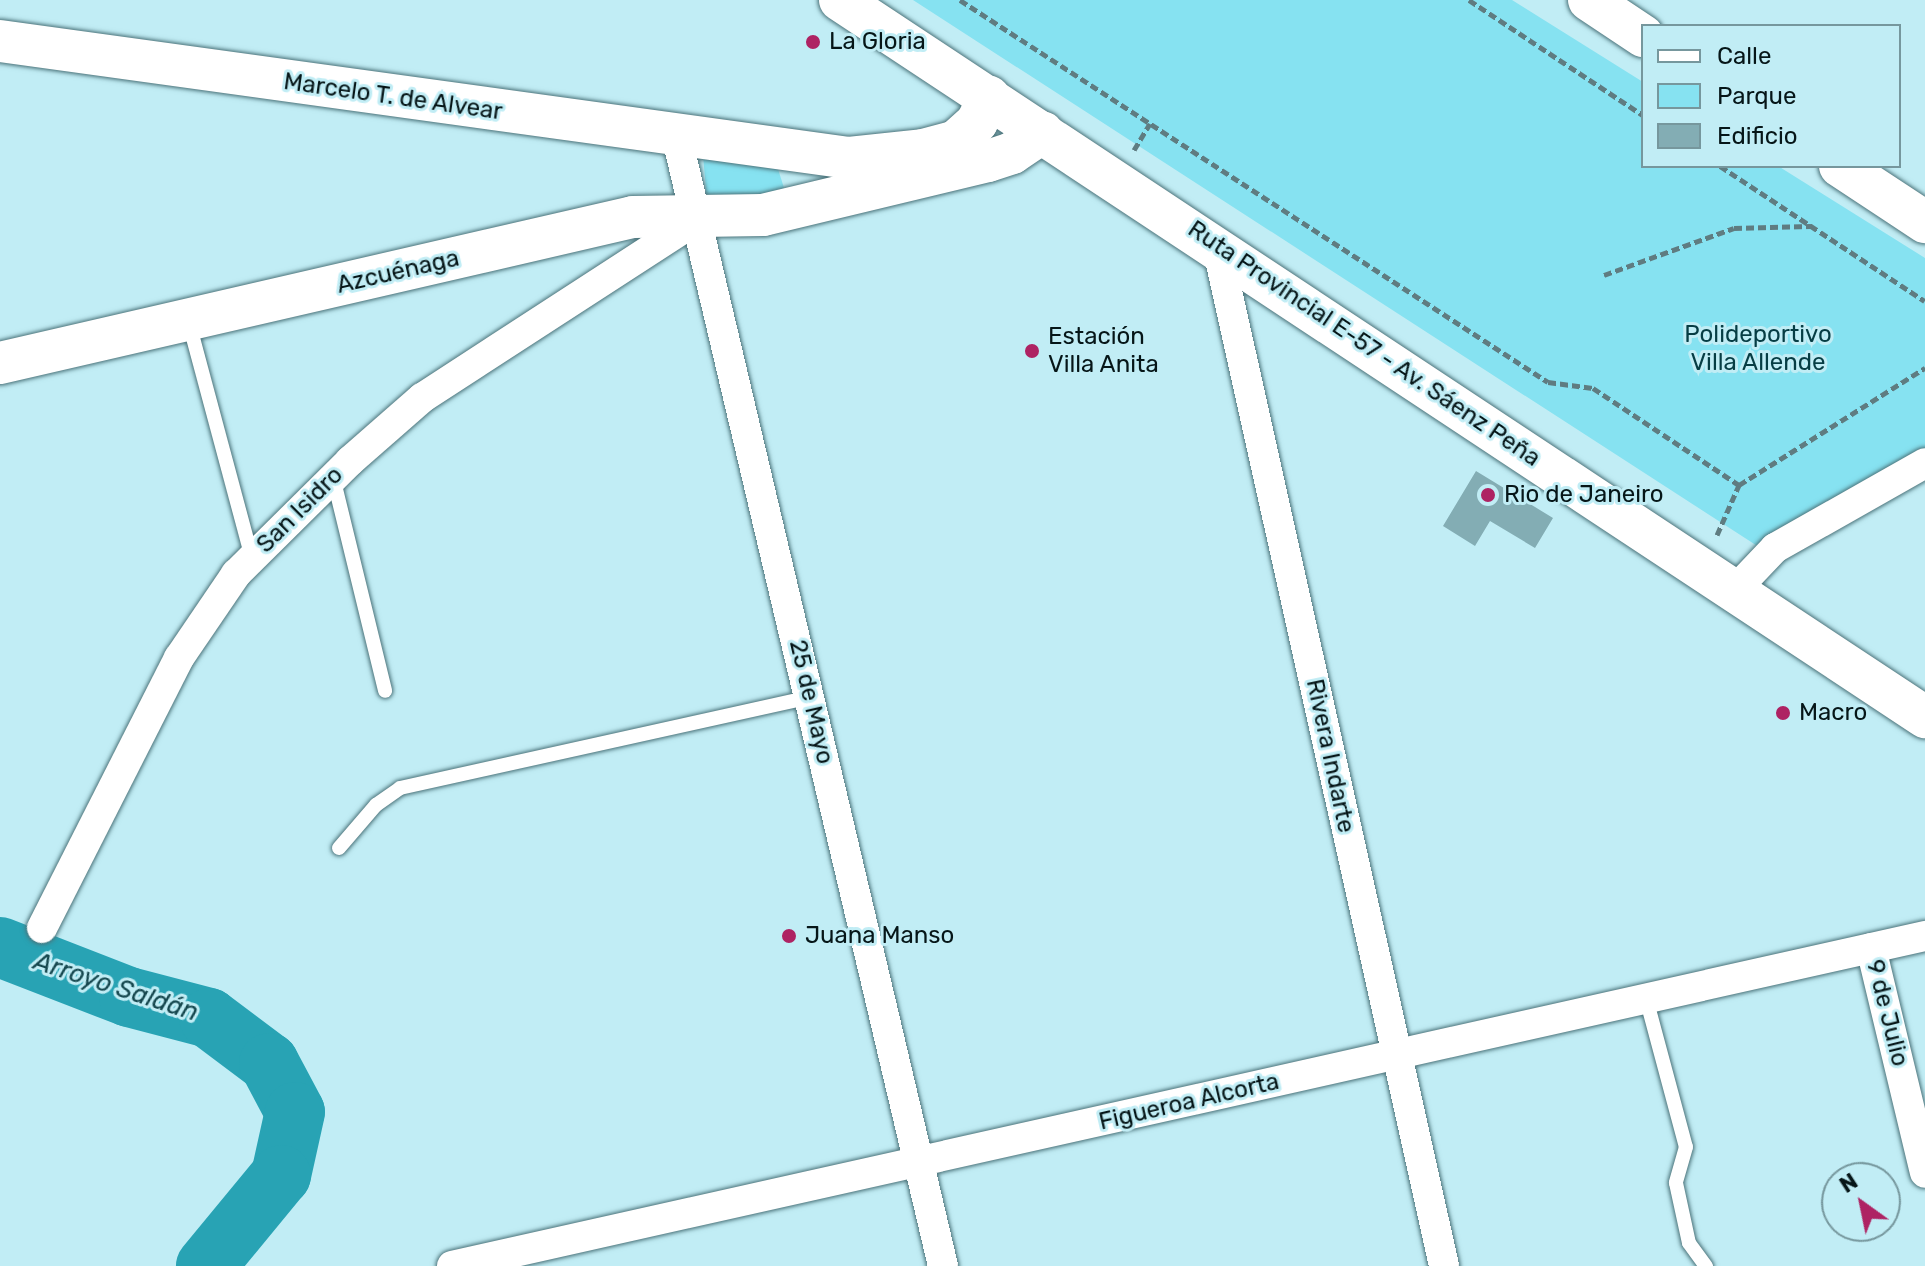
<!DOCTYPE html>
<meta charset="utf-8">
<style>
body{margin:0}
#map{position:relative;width:1925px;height:1266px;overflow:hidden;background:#c1edf5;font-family:Rubik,sans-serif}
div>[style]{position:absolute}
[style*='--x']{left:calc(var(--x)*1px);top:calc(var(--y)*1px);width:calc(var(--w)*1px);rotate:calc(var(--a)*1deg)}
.green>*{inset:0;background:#86e2f1}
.river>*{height:60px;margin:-30px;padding:0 30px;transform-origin:30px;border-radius:30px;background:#28a3b4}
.building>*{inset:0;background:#83adb4}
.path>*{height:5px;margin-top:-2.5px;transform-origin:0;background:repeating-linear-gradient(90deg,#5f7c81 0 8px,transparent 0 12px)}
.roads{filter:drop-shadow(0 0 2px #4b737a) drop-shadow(0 0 2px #4b737a)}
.lane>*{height:14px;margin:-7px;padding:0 7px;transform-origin:7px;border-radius:7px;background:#fff}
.street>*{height:30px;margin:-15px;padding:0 15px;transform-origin:15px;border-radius:15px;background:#fff}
.secondary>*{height:42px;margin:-21px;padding:0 21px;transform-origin:21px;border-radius:21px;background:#fff}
.dots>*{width:22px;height:22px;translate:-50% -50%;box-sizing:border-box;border:4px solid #c1edf5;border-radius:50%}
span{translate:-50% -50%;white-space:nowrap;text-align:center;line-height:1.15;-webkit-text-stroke:6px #c1edf5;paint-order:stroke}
.poi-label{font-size:24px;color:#061618}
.left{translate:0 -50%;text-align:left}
.street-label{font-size:24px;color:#061618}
.park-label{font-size:24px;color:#063d44}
.water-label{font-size:26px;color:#16484f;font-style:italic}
.legend{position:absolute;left:1641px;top:24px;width:260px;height:144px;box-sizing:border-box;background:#c1edf5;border:2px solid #76979d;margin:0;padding:10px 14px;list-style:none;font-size:24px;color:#061618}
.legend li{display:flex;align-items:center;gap:16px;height:40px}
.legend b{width:40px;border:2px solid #76979d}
.north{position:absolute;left:1821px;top:1162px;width:80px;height:80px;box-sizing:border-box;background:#c1edf5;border:2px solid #76979d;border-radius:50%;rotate:327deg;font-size:22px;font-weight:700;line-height:32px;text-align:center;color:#061618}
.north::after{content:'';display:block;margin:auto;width:28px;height:36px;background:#ae2363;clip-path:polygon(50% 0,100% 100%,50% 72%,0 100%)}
</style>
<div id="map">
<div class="green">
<div style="clip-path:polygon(913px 0,1512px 0,1643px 82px,1643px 166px,1778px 166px,1925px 258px,1925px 456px,1762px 549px)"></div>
<div style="clip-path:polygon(703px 155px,778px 169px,784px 188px,775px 194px,707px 201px)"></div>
</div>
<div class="river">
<div style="--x:0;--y:947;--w:138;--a:21.2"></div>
<div style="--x:129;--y:997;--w:83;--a:14.7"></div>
<div style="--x:209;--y:1018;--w:75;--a:36.9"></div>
<div style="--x:269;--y:1063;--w:55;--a:62"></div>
<div style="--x:295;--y:1112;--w:65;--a:102.5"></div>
<div style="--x:281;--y:1175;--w:118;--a:129.5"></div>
</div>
<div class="building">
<div style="clip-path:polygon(1476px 471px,1553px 518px,1535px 548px,1490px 521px,1475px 546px,1443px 526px)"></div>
</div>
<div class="path">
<div style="--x:960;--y:0;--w:701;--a:33.01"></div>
<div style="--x:1548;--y:382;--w:45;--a:7.6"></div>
<div style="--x:1593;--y:388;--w:175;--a:33.6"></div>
<div style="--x:1739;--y:485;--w:220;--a:-32.2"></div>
<div style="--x:1469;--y:0;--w:209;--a:33.5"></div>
<div style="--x:1134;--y:150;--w:31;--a:-59"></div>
<div style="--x:1720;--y:166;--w:245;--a:33.4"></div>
<div style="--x:1604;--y:275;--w:138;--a:-19.9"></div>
<div style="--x:1734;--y:228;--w:77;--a:-1.5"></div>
<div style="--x:1717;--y:535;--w:55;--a:-66.3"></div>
</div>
<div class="roads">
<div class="lane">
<div style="--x:189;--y:323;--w:243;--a:75"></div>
<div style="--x:333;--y:477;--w:220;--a:76.3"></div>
<div style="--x:339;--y:848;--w:57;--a:-49.3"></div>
<div style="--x:376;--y:805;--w:29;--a:-35"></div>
<div style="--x:400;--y:788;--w:419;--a:-12.5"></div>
<div style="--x:1646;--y:998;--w:154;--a:75"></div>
<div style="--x:1686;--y:1147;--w:37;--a:106"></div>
<div style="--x:1676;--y:1183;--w:61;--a:77.8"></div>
<div style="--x:1689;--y:1243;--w:29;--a:54"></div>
</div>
<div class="street">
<div style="--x:677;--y:138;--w:1159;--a:76.73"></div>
<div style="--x:1217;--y:246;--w:1045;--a:77.45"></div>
<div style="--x:1735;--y:590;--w:58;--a:-46.4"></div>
<div style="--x:1775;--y:548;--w:172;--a:-29.5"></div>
<div style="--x:42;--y:928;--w:303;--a:-63.1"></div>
<div style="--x:179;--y:658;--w:102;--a:-55.8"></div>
<div style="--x:236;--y:574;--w:161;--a:-44.7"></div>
<div style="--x:350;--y:461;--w:96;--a:-41.2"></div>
<div style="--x:422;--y:398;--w:329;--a:-33"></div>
<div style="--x:1871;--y:948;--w:231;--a:76.5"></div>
<div style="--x:452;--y:1266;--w:1510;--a:-12.63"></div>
</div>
<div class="secondary">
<div style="--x:840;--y:0;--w:1301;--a:33.46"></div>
<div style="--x:1589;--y:0;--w:65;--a:33.7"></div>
<div style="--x:0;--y:41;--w:857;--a:7.85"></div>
<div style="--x:849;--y:158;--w:74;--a:-6.2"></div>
<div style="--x:923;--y:150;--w:34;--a:-15"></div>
<div style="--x:956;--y:141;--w:28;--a:-42"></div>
<div style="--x:977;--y:122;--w:28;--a:-64"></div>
<div style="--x:1840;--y:166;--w:102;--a:33.4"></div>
<div style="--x:0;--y:363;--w:650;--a:-12.99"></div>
<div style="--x:633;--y:217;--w:130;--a:-0.9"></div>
<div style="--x:763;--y:215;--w:231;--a:-13.5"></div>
<div style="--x:988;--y:161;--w:25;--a:-18"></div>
<div style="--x:1012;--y:153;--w:37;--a:-34"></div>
</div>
</div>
<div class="dots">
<div style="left:813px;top:42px;background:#ae2363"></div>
<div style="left:1032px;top:351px;background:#ae2363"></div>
<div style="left:1488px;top:495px;background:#ae2363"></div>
<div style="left:1783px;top:713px;background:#ae2363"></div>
<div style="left:789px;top:936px;background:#ae2363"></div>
</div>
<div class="poi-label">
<span class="left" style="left:829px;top:42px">La Gloria</span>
<span class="left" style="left:1048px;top:351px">Estación<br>Villa Anita</span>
<span class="left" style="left:1504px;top:495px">Rio de Janeiro</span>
<span class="left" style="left:1799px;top:713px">Macro</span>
<span class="left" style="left:805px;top:936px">Juana Manso</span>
</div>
<div class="street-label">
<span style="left:393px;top:97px;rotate:8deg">Marcelo T. de Alvear</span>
<span style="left:398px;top:272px;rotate:-13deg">Azcuénaga</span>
<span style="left:1364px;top:344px;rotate:34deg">Ruta Provincial E-57 - Av. Sáenz Peña</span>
<span style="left:300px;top:510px;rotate:-45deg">San Isidro</span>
<span style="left:811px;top:702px;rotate:77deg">25 de Mayo</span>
<span style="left:1330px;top:756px;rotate:78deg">Rivera Indarte</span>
<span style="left:1887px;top:1013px;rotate:76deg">9 de Julio</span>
<span style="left:1189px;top:1102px;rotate:-13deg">Figueroa Alcorta</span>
</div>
<div class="park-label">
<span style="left:1758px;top:349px">Polideportivo<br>Villa Allende</span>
</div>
<div class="water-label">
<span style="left:116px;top:987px;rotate:18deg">Arroyo Saldán</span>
</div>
<ul class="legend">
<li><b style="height:10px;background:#fff"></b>Calle</li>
<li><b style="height:22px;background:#86e2f1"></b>Parque</li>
<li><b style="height:22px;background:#83adb4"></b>Edificio</li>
</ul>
<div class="north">N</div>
</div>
